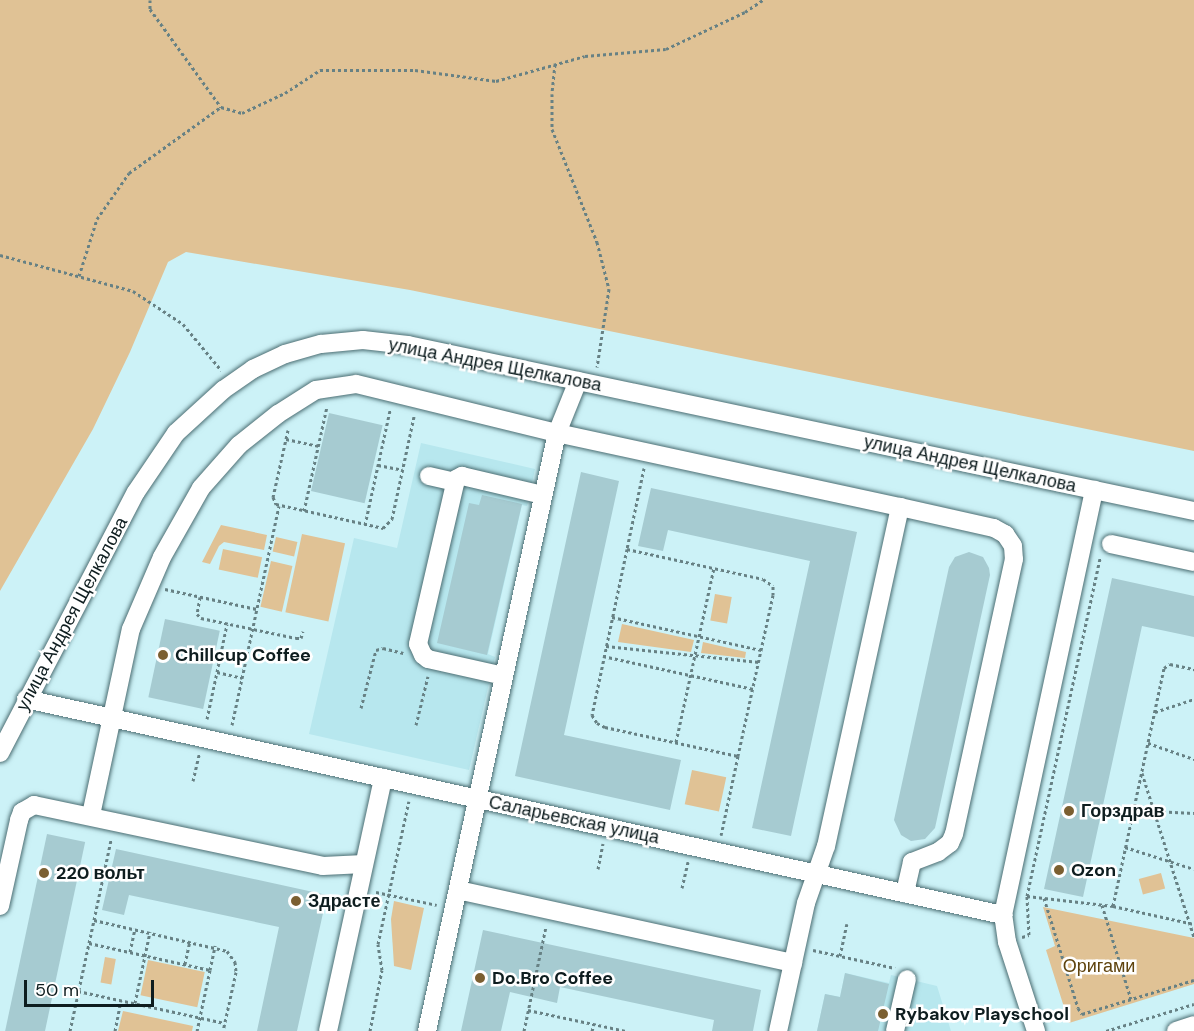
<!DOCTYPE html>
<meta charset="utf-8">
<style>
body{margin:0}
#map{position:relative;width:1194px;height:1031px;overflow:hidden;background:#ccf2f7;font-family:"DM Sans",sans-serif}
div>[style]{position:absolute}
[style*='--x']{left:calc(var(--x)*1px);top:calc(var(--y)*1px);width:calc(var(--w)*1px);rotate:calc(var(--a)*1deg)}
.built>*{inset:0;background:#b7e7ee}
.green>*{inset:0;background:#e0c295;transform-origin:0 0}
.building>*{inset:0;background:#a6cbd1;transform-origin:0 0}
.path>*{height:3px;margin-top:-1.5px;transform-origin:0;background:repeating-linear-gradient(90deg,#678184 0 3px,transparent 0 6px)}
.roads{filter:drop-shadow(0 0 2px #4b6d72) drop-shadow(0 0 2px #4b6d72)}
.minor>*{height:18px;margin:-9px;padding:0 9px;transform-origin:9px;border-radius:9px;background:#fff}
.dots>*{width:16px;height:16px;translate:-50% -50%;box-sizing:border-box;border:3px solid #fff;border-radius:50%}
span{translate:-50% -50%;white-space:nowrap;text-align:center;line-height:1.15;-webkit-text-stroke:5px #fff;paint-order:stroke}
.street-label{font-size:18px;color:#0e1d1f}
.poi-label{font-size:18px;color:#0e1d1f;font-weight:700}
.left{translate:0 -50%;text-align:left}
.park-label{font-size:18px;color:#5f430d}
.scale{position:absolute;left:24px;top:980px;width:130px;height:27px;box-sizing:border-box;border:3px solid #0e1d1f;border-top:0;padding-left:8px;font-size:18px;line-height:21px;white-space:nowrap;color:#0e1d1f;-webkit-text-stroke:4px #fff;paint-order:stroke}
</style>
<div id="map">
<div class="built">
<div style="clip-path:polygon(421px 443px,535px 469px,527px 506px,522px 505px,488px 654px,495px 657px,469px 770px,309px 734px,354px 538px,397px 548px)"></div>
<div style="clip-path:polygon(845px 973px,889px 983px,891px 975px,937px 986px,951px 1031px,817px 1031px,825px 994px,840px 997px)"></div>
</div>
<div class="green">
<div style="clip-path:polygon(0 0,1194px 0,1194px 451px,410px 290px,186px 252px,168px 262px,130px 352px,93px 429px,0 591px)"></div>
<div style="clip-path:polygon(221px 525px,267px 535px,264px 550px,224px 542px,219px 546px,210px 564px,202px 562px)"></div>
<div style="left:302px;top:534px;width:44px;height:80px;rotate:12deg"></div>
<div style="left:276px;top:537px;width:22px;height:15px;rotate:13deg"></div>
<div style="left:223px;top:549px;width:40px;height:21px;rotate:12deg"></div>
<div style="left:271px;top:561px;width:22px;height:47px;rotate:13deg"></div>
<div style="left:715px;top:594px;width:17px;height:27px;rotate:10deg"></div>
<div style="clip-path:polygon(622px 624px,694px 640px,691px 652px,618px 642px)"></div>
<div style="clip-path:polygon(703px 642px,746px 652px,745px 658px,701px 653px)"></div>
<div style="left:692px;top:770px;width:35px;height:35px;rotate:12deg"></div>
<div style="left:1161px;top:873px;width:16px;height:23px;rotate:75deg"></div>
<div style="clip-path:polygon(394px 901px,424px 908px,411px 970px,394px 966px,391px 919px)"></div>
<div style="clip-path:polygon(1043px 907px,1194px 938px,1194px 984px,1069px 1023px,1046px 950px,1055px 946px)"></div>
<div style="left:105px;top:957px;width:11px;height:26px;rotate:10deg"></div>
<div style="left:148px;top:960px;width:58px;height:36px;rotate:12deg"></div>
<div style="clip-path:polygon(123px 1011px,193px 1026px,192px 1031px,118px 1031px)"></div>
</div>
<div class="building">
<div style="left:329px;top:413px;width:55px;height:80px;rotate:13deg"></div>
<div style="clip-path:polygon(581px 472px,619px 481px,564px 735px,681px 760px,670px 810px,515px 776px)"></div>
<div style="clip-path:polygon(651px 488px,857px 532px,791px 836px,752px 828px,810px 561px,668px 530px,663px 551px,638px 546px)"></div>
<div style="clip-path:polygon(482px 495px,522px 504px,487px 655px,437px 643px,469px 503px,479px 505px)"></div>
<div style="clip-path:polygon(969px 552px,983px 557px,989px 568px,990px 575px,935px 828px,925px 839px,911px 841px,901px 835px,894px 820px,949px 567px,955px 557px)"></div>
<div style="clip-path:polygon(1112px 578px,1194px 596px,1194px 637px,1142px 626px,1083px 897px,1044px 889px)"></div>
<div style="left:165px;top:619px;width:56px;height:80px;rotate:12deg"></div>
<div style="left:47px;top:834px;width:39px;height:202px;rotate:12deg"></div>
<div style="clip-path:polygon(116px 849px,327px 895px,297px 1031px,257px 1031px,279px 927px,129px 895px,124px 915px,102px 910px)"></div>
<div style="clip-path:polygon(483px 930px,761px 990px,753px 1031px,712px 1031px,714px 1020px,560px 987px,557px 1003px,510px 992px,501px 1031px,461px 1031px)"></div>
<div style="clip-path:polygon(845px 973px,889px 984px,878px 1031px,817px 1031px,825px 994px,840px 997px)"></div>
</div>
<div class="path">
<div style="--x:150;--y:0;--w:9;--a:90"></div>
<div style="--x:150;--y:9;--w:121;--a:54.1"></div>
<div style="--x:221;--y:107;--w:22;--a:16"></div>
<div style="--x:242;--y:113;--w:47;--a:-24.9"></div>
<div style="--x:285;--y:93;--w:42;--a:-33.3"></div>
<div style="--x:320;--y:70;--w:95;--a:0"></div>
<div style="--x:415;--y:70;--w:82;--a:7.7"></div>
<div style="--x:496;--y:81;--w:92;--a:-15.7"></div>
<div style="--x:585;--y:56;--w:81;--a:-4.9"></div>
<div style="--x:666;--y:49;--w:87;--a:-25.1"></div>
<div style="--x:745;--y:12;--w:22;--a:-34"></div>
<div style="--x:555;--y:64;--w:30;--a:96"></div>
<div style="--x:552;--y:94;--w:35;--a:90"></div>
<div style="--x:552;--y:129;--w:122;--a:68.3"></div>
<div style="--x:597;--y:242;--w:49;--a:75.7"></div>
<div style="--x:609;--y:289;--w:79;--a:98.7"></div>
<div style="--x:0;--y:255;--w:138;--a:15.1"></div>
<div style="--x:133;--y:291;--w:60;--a:33.4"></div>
<div style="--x:183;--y:324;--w:60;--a:50.4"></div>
<div style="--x:79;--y:276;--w:60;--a:-72.5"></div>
<div style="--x:97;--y:219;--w:56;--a:-55.2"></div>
<div style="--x:129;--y:173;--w:113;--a:-35.7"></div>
<div style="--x:288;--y:430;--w:69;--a:102.6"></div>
<div style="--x:273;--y:497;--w:8;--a:67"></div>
<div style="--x:276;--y:504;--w:110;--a:12.6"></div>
<div style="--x:383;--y:528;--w:13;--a:-45"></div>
<div style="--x:392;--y:519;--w:105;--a:-77.9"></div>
<div style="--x:286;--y:439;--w:33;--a:12"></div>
<div style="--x:378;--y:465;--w:25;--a:11"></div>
<div style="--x:644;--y:468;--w:83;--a:101.9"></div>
<div style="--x:627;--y:549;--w:139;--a:12.4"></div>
<div style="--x:763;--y:579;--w:12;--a:35"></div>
<div style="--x:773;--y:586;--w:9;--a:90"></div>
<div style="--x:773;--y:595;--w:165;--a:102.3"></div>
<div style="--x:304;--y:511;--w:107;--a:-77.6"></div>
<div style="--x:365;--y:525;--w:118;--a:-77.7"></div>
<div style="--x:627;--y:549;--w:170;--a:101.9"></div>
<div style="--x:592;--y:715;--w:9;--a:58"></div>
<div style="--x:597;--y:723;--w:9;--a:27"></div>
<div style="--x:605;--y:727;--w:136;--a:12.3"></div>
<div style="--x:738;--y:756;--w:81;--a:102.1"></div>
<div style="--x:165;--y:589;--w:94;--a:12.3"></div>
<div style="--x:200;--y:597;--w:17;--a:100"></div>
<div style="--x:197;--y:614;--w:6;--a:45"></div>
<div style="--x:201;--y:618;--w:97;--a:11.9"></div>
<div style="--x:296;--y:638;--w:5;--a:0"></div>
<div style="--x:301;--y:638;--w:7;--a:-74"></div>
<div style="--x:612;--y:617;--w:153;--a:12.5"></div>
<div style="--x:606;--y:646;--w:154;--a:6"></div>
<div style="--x:603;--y:656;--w:154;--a:12.4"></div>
<div style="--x:217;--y:672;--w:49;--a:-78.2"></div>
<div style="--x:361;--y:708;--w:60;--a:-75.5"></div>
<div style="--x:376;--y:650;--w:7;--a:-16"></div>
<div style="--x:383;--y:648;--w:21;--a:14"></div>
<div style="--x:1155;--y:712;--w:41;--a:-18.4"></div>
<div style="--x:207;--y:719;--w:48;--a:-78"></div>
<div style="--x:217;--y:672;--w:26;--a:13"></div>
<div style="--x:232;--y:725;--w:224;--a:-77.9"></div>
<div style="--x:416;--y:725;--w:50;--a:-76.2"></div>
<div style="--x:676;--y:742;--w:178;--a:-77.7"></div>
<div style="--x:1148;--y:743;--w:49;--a:19.2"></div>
<div style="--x:1142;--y:773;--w:172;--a:72.4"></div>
<div style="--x:193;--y:781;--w:28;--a:-77"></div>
<div style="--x:1133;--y:810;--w:61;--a:2.8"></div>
<div style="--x:1125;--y:847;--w:72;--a:17.7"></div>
<div style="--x:598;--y:869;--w:26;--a:-79"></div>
<div style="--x:682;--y:888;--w:27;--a:-77"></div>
<div style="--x:376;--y:892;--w:62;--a:12"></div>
<div style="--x:1027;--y:896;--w:87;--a:6.6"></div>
<div style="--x:1113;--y:906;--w:83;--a:12.5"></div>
<div style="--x:1044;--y:898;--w:115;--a:72.8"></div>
<div style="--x:1078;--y:1008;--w:7;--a:56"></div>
<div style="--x:1082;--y:1014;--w:117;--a:-16.9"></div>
<div style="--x:1102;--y:905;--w:98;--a:72.9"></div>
<div style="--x:1113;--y:906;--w:243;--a:-77.9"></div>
<div style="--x:1164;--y:668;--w:7;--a:-34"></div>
<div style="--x:1170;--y:664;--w:25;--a:12"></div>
<div style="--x:94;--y:920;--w:82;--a:-78"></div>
<div style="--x:1022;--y:937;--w:7;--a:-16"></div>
<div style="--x:1029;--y:935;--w:39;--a:-93"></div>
<div style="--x:1027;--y:896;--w:346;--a:-77.8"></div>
<div style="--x:89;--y:943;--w:124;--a:12.6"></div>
<div style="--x:210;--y:970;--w:62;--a:102"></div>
<div style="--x:813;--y:950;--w:84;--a:12.4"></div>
<div style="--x:130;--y:952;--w:24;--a:-78"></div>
<div style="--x:840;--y:956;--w:33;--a:-78"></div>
<div style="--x:185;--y:964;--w:24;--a:-78"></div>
<div style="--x:210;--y:970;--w:25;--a:-78"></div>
<div style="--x:78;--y:991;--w:150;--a:12.3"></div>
<div style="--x:135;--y:1003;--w:73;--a:-78.1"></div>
<div style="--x:528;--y:1010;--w:100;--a:12.1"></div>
<div style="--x:70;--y:1031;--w:114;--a:-77.8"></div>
<div style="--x:94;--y:920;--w:137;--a:13.1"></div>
<div style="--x:227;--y:951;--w:14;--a:54"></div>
<div style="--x:235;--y:962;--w:10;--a:84"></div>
<div style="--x:236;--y:972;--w:60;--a:102.4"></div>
<div style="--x:115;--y:1031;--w:31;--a:-79"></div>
<div style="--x:370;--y:1031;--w:62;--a:-78.9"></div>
<div style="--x:382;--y:970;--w:26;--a:-99"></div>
<div style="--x:378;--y:944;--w:146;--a:-77.8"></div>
<div style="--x:524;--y:1031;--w:106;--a:-78.1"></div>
<div style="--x:592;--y:1031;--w:7;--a:-74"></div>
<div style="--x:1106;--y:1031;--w:92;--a:-17.1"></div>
</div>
<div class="roads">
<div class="minor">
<div style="--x:429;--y:476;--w:27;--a:13"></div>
<div style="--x:900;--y:507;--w:96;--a:12.6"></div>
<div style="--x:994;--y:528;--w:13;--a:29"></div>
<div style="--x:1005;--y:534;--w:14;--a:56"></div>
<div style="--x:1013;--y:546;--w:13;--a:86"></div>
<div style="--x:1014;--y:559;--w:281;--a:102.3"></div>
<div style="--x:954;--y:834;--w:10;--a:114"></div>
<div style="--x:950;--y:843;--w:15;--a:143"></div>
<div style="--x:938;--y:852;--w:28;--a:159"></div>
<div style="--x:912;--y:862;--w:32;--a:103"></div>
<div style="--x:1111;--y:544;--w:85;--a:12.2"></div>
<div style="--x:504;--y:676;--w:78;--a:-167.4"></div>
<div style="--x:428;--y:659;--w:6;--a:-141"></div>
<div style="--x:423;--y:655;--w:12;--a:-114"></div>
<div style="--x:418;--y:644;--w:169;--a:-77"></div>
<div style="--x:456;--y:479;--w:7;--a:-27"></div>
<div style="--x:462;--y:476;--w:83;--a:13.2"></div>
<div style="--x:26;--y:699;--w:1001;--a:12.47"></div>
<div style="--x:0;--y:753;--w:294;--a:-62.5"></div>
<div style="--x:136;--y:492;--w:71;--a:-55.9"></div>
<div style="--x:176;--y:433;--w:64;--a:-42.5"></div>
<div style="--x:223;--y:390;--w:37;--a:-35"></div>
<div style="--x:253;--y:369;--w:35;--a:-25"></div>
<div style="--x:285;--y:354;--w:37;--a:-16"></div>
<div style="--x:321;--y:344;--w:42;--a:-5.4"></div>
<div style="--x:363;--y:340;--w:45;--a:6.3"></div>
<div style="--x:408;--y:345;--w:803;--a:11.93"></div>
<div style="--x:91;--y:815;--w:190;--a:-77.9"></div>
<div style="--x:131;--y:629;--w:78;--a:-66.7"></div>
<div style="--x:162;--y:557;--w:79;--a:-60.5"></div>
<div style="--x:201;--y:488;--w:57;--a:-48.5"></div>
<div style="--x:239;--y:445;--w:50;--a:-38.5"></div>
<div style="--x:278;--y:414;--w:45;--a:-32.3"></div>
<div style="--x:316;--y:390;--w:40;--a:-8.5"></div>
<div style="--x:356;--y:384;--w:207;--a:13.7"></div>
<div style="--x:557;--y:433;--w:351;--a:12.2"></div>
<div style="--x:900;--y:507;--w:347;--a:102.3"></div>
<div style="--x:826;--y:846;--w:60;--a:109.3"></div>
<div style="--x:806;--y:903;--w:131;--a:102.3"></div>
<div style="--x:458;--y:890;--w:343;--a:12.3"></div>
<div style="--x:0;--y:906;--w:88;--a:-77.5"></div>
<div style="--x:19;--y:820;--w:9;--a:-69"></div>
<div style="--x:22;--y:812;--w:14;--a:-30"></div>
<div style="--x:34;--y:805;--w:295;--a:11.9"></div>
<div style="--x:323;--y:866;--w:41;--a:-2.8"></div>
<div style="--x:328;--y:1031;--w:259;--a:-77.7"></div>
<div style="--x:427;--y:1031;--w:612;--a:-77.74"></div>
<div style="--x:557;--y:433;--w:56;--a:-68"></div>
<div style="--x:895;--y:1031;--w:53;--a:-77"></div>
<div style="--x:1036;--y:1031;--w:94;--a:-108"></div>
<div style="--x:1007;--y:942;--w:27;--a:-98"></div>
<div style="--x:1003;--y:915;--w:435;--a:-77.9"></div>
<div style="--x:1176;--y:1031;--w:19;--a:-18"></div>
</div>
</div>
<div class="dots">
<div style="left:163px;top:655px;background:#7b5f31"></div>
<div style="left:1069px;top:811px;background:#7b5f31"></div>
<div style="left:1059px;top:870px;background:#7b5f31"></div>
<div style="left:44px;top:873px;background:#7b5f31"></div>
<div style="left:296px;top:901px;background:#7b5f31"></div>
<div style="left:480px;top:978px;background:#7b5f31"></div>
<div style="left:883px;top:1014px;background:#7b5f31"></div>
</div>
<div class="street-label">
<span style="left:495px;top:365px;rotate:11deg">улица Андрея Щелкалова</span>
<span style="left:970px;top:464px;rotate:12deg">улица Андрея Щелкалова</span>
<span style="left:72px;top:614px;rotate:-62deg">улица Андрея Щелкалова</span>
<span style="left:574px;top:820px;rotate:12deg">Саларьевская улица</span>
</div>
<div class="poi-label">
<span class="left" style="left:175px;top:655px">Chillcup Coffee</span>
<span class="left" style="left:1081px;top:811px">Горздрав</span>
<span class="left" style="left:1071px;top:870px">Ozon</span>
<span class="left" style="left:56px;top:873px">220 вольт</span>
<span class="left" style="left:308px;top:901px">Здрасте</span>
<span class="left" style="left:492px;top:978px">Do.Bro Coffee</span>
<span class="left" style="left:895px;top:1014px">Rybakov Playschool</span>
</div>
<div class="park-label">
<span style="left:1099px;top:966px">Оригами</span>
</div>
<div class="scale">50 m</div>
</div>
